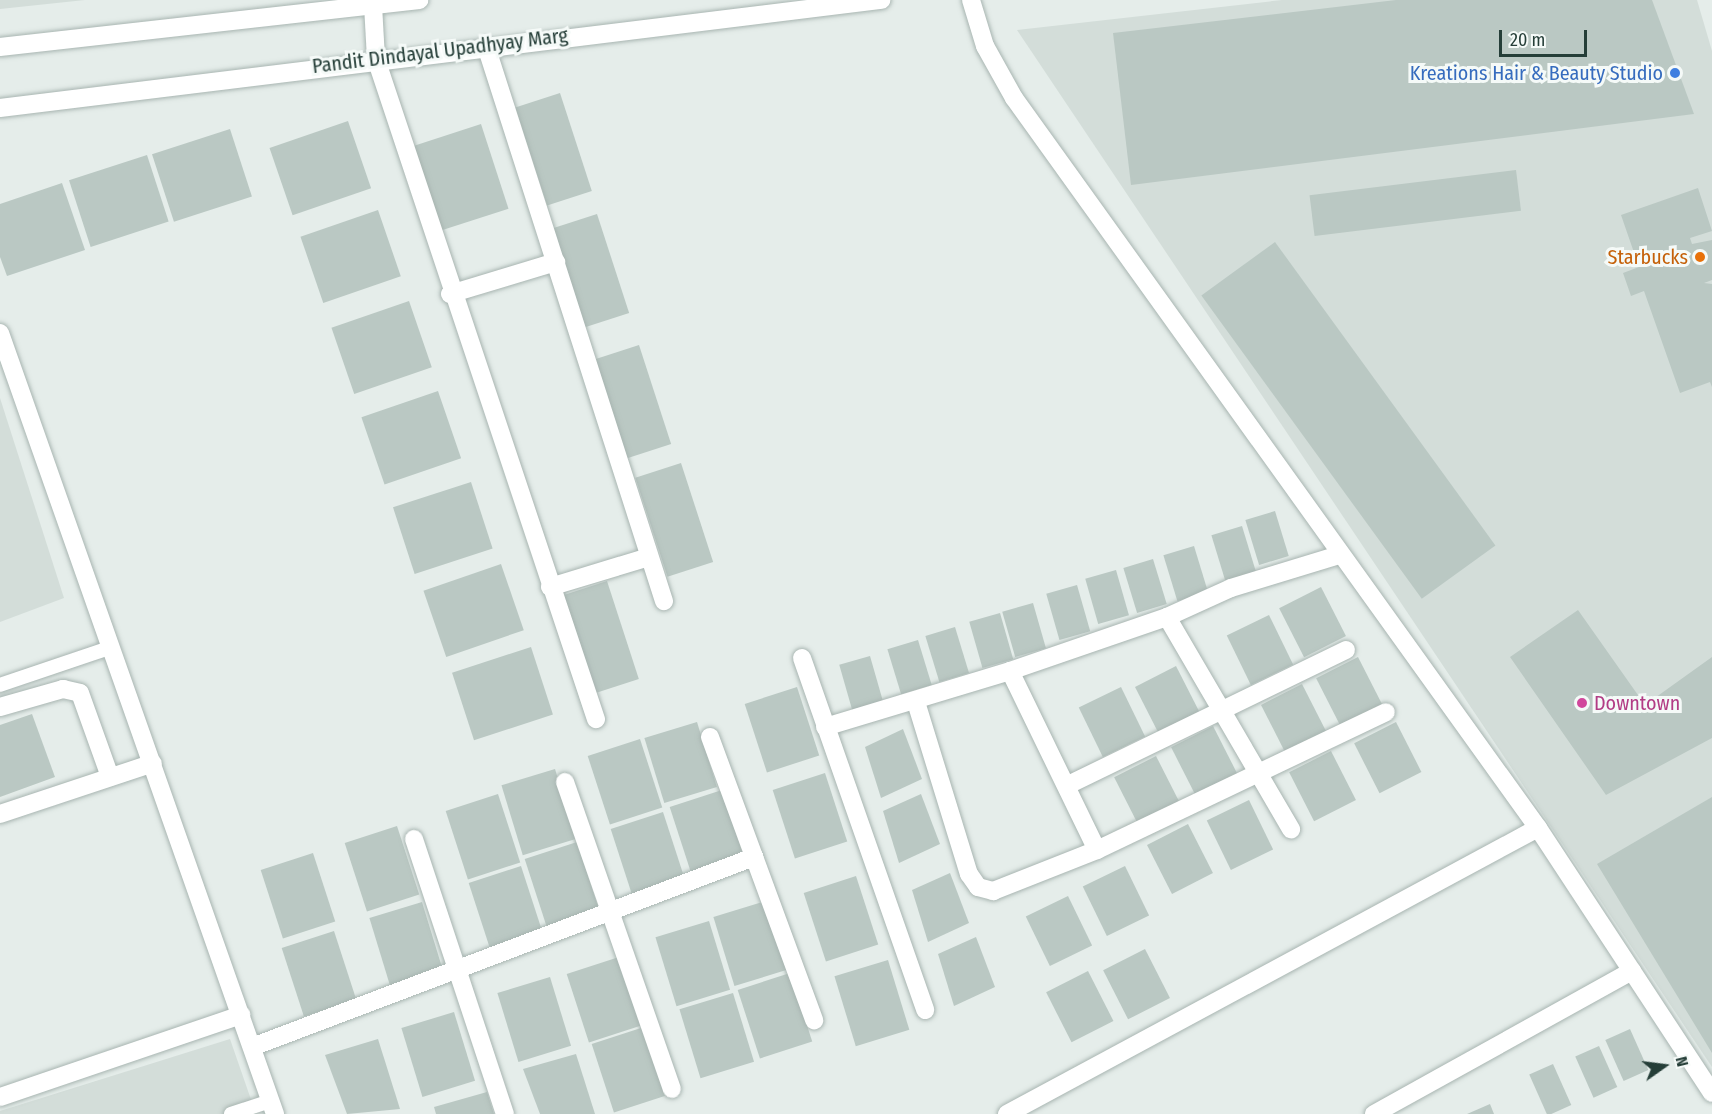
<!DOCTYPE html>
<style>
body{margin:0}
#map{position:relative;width:1712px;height:1114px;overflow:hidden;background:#e5edea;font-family:"Fira Sans Condensed",sans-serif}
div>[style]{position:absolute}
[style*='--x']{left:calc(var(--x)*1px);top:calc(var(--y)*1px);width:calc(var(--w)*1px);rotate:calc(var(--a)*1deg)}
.built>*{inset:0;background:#d3ddd9}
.building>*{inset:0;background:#bac8c3;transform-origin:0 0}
.roads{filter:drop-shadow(0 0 2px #a8b5b1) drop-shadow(0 0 2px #a8b5b1)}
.lane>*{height:14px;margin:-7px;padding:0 7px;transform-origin:7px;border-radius:7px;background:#fff}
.street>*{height:18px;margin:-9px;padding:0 9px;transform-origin:9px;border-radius:9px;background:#fff}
.secondary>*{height:18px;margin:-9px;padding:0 9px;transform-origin:9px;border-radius:9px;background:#fff}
.dots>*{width:16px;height:16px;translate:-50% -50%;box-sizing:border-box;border:3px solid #f5faf8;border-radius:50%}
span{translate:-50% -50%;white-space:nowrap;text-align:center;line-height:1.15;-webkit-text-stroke:6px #f5faf8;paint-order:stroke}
.street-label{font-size:20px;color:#253e38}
.shop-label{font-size:20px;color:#366cbe}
.right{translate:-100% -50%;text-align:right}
.food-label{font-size:20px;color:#c56008}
.hotel-label{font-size:20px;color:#b23c85}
.left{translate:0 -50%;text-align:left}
.north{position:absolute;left:1634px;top:1036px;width:60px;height:60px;-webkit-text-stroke:4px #f5faf8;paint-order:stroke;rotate:76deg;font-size:16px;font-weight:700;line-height:24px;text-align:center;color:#253e38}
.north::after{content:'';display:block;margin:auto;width:21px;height:27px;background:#253e38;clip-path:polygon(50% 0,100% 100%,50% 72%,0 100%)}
.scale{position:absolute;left:1499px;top:30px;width:88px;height:27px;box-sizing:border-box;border:3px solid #253e38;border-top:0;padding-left:8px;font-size:18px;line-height:21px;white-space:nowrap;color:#253e38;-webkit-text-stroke:4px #f5faf8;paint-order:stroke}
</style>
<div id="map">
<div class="built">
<div style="clip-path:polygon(0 0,85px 0,0 9px)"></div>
<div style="clip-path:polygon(1282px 0,1697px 0,1712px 51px,1712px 1067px,1017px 30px)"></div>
<div style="clip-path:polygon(0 398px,64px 598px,0 622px)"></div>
<div style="clip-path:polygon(230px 1039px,256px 1114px,0 1114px,0 1111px)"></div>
</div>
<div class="building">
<div style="clip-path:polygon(1396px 0,1652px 0,1694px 114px,1131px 185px,1113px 33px)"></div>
<div style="left:560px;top:93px;width:103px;height:47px;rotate:72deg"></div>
<div style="left:348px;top:121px;width:71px;height:83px;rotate:71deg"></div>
<div style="left:481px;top:124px;width:89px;height:71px;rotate:72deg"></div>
<div style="left:230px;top:129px;width:71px;height:82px;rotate:72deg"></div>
<div style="left:147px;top:155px;width:70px;height:82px;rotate:72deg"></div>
<div style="left:1516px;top:170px;width:41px;height:208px;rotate:83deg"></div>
<div style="clip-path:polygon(62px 183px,85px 250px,7px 276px,0 257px,0 204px)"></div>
<div style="clip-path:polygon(1698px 188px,1712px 231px,1690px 238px,1692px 244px,1712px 240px,1712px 280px,1704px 283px,1712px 284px,1712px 387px,1710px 382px,1680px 393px,1644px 291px,1631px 296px,1623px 273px,1639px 267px,1621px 215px)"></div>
<div style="left:378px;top:210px;width:70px;height:82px;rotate:71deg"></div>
<div style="left:597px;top:214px;width:104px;height:48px;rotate:72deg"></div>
<div style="left:1275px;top:242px;width:375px;height:91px;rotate:54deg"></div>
<div style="left:409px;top:301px;width:70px;height:82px;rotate:71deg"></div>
<div style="left:639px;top:345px;width:104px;height:47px;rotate:72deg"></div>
<div style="left:438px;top:391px;width:71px;height:81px;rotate:71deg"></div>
<div style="left:681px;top:463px;width:104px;height:48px;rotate:72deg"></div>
<div style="left:471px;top:482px;width:70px;height:82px;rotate:72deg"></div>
<div style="left:1275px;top:511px;width:47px;height:31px;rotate:73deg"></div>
<div style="left:1242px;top:526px;width:48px;height:32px;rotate:73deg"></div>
<div style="left:1194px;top:546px;width:48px;height:32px;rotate:73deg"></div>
<div style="left:1153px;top:559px;width:47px;height:31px;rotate:73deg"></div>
<div style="left:501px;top:564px;width:70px;height:82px;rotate:71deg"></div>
<div style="left:1116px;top:570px;width:47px;height:32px;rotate:74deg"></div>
<div style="left:607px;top:581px;width:103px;height:47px;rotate:72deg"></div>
<div style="left:1077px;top:585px;width:48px;height:32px;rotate:74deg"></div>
<div style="left:1321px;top:587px;width:55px;height:47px;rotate:63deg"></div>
<div style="left:1033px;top:603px;width:47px;height:32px;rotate:74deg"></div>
<div style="clip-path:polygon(1578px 610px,1645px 705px,1712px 657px,1712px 738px,1606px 795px,1510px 657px)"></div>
<div style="left:1000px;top:613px;width:48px;height:32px;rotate:74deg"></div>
<div style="left:1269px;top:615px;width:55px;height:47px;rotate:64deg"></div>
<div style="left:955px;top:627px;width:48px;height:31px;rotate:73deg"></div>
<div style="left:918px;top:640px;width:47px;height:32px;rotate:73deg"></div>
<div style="left:531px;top:647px;width:71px;height:83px;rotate:72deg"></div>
<div style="left:870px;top:656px;width:47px;height:32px;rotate:74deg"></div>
<div style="left:1358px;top:657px;width:55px;height:47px;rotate:63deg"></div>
<div style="left:1176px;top:666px;width:55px;height:46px;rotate:63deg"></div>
<div style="left:1302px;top:684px;width:55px;height:46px;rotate:63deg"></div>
<div style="left:797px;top:687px;width:72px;height:55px;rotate:72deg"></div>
<div style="left:1121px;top:687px;width:55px;height:47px;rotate:64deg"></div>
<div style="clip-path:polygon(32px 714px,55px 777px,0 797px,0 725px)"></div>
<div style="left:697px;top:722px;width:68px;height:55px;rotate:73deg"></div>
<div style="left:1396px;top:722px;width:56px;height:47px;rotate:63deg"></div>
<div style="left:1213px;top:726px;width:56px;height:47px;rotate:63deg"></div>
<div style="clip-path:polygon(903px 729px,922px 779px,881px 798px,865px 747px)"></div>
<div style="left:640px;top:739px;width:72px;height:55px;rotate:72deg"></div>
<div style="left:1331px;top:751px;width:55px;height:47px;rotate:63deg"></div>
<div style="left:1156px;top:756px;width:56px;height:47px;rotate:63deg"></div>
<div style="left:555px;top:769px;width:73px;height:56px;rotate:73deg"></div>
<div style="left:825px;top:773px;width:72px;height:55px;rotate:72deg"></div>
<div style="left:722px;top:790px;width:72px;height:55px;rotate:72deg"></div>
<div style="left:498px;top:794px;width:72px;height:55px;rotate:72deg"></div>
<div style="clip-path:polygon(921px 794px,940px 844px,899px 863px,883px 811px)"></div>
<div style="clip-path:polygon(1712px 797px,1712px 1053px,1597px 864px)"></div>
<div style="left:1249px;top:800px;width:55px;height:47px;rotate:64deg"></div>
<div style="left:663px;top:812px;width:72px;height:55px;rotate:72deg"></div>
<div style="left:1188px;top:824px;width:55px;height:46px;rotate:63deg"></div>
<div style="left:397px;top:826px;width:72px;height:55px;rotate:72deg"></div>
<div style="left:577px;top:842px;width:72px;height:55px;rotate:72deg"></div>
<div style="left:313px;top:853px;width:72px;height:55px;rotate:72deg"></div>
<div style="left:521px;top:866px;width:71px;height:55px;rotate:72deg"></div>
<div style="left:1125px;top:866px;width:55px;height:47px;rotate:64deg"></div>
<div style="clip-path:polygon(950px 873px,969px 923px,928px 942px,912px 890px)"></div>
<div style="left:856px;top:876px;width:72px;height:55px;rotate:72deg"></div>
<div style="left:1068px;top:896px;width:55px;height:47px;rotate:64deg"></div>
<div style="left:766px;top:901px;width:72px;height:55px;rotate:73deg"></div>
<div style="left:422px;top:902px;width:72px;height:55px;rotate:73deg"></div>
<div style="left:709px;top:921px;width:72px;height:56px;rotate:73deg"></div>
<div style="left:334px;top:931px;width:72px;height:55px;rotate:72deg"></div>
<div style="clip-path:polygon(976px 937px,995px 987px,954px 1006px,938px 954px)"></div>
<div style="left:1145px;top:949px;width:55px;height:47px;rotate:63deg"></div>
<div style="left:619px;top:957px;width:72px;height:55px;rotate:72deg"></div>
<div style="left:888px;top:960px;width:73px;height:56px;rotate:73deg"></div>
<div style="left:1088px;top:971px;width:56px;height:47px;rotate:63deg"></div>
<div style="left:790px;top:973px;width:72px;height:55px;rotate:72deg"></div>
<div style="left:550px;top:977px;width:72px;height:55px;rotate:73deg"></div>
<div style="left:733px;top:993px;width:72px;height:56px;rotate:73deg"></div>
<div style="left:454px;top:1012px;width:72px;height:55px;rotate:73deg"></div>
<div style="left:644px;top:1027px;width:72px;height:55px;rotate:72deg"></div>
<div style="left:1630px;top:1029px;width:45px;height:27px;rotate:66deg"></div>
<div style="clip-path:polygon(378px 1039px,400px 1109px,347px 1114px,325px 1055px)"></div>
<div style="left:1599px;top:1046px;width:45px;height:26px;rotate:66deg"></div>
<div style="clip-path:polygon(576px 1054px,595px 1114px,540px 1114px,523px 1069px)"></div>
<div style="left:1553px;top:1064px;width:45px;height:26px;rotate:66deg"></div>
<div style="clip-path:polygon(487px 1092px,494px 1114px,436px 1114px,434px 1107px)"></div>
<div style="clip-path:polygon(1490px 1104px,1494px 1114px,1467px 1114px)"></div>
</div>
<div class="roads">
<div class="lane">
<div style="--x:0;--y:685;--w:118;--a:-18.7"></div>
<div style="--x:231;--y:1114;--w:41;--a:-18.4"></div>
</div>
<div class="street">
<div style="--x:971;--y:0;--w:48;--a:73.1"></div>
<div style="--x:985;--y:46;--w:60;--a:60.9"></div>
<div style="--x:1014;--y:98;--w:899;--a:54.33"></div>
<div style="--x:1538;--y:828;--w:317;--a:56.7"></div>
<div style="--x:373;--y:5;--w:54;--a:86.8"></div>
<div style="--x:376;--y:59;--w:696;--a:71.57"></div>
<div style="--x:486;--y:46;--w:583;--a:72.22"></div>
<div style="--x:450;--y:294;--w:111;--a:-16.8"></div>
<div style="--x:0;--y:333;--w:828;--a:70.6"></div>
<div style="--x:550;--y:587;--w:103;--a:-16.9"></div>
<div style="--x:1167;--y:617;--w:246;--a:59.7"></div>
<div style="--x:802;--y:658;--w:373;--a:70.7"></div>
<div style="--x:1010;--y:671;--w:199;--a:64.1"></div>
<div style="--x:916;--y:702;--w:180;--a:72.9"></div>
<div style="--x:969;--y:874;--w:16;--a:55"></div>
<div style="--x:978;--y:887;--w:16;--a:15"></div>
<div style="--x:993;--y:891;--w:112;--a:-21.5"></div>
<div style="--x:1097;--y:850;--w:320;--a:-25.5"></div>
<div style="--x:0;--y:707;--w:66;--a:-15.9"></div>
<div style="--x:63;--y:689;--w:17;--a:13"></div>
<div style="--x:80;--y:693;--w:89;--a:70.3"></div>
<div style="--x:825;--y:727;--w:193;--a:-16.8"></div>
<div style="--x:1010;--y:671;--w:166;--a:-19"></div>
<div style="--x:1167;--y:617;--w:70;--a:-24.4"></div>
<div style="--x:1231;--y:588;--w:113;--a:-17"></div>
<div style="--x:710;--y:737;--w:302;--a:69.8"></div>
<div style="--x:565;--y:782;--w:325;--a:70.8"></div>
<div style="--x:1068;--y:785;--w:309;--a:-25.9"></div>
<div style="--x:0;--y:814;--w:161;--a:-18.4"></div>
<div style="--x:414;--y:839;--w:290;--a:71.7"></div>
<div style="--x:252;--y:1047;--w:537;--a:-20.73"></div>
<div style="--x:0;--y:1097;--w:255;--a:-18.8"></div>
<div style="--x:1007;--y:1114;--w:603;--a:-28.31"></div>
<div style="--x:1374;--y:1114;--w:295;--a:-29"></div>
</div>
<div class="secondary">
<div style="--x:0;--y:47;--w:422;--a:-6.4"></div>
<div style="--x:0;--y:108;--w:888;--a:-6.99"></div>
</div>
</div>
<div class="dots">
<div style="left:1675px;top:73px;background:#3f7fe0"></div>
<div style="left:1700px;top:257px;background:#e8710a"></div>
<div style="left:1582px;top:703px;background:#d1479c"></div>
</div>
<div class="street-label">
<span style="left:440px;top:51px;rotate:-7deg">Pandit Dindayal Upadhyay Marg</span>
</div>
<div class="shop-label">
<span class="right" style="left:1663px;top:73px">Kreations Hair &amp; Beauty Studio</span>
</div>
<div class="food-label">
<span class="right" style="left:1688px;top:257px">Starbucks</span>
</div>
<div class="hotel-label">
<span class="left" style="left:1594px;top:703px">Downtown</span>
</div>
<div class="north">N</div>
<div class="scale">20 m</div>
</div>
